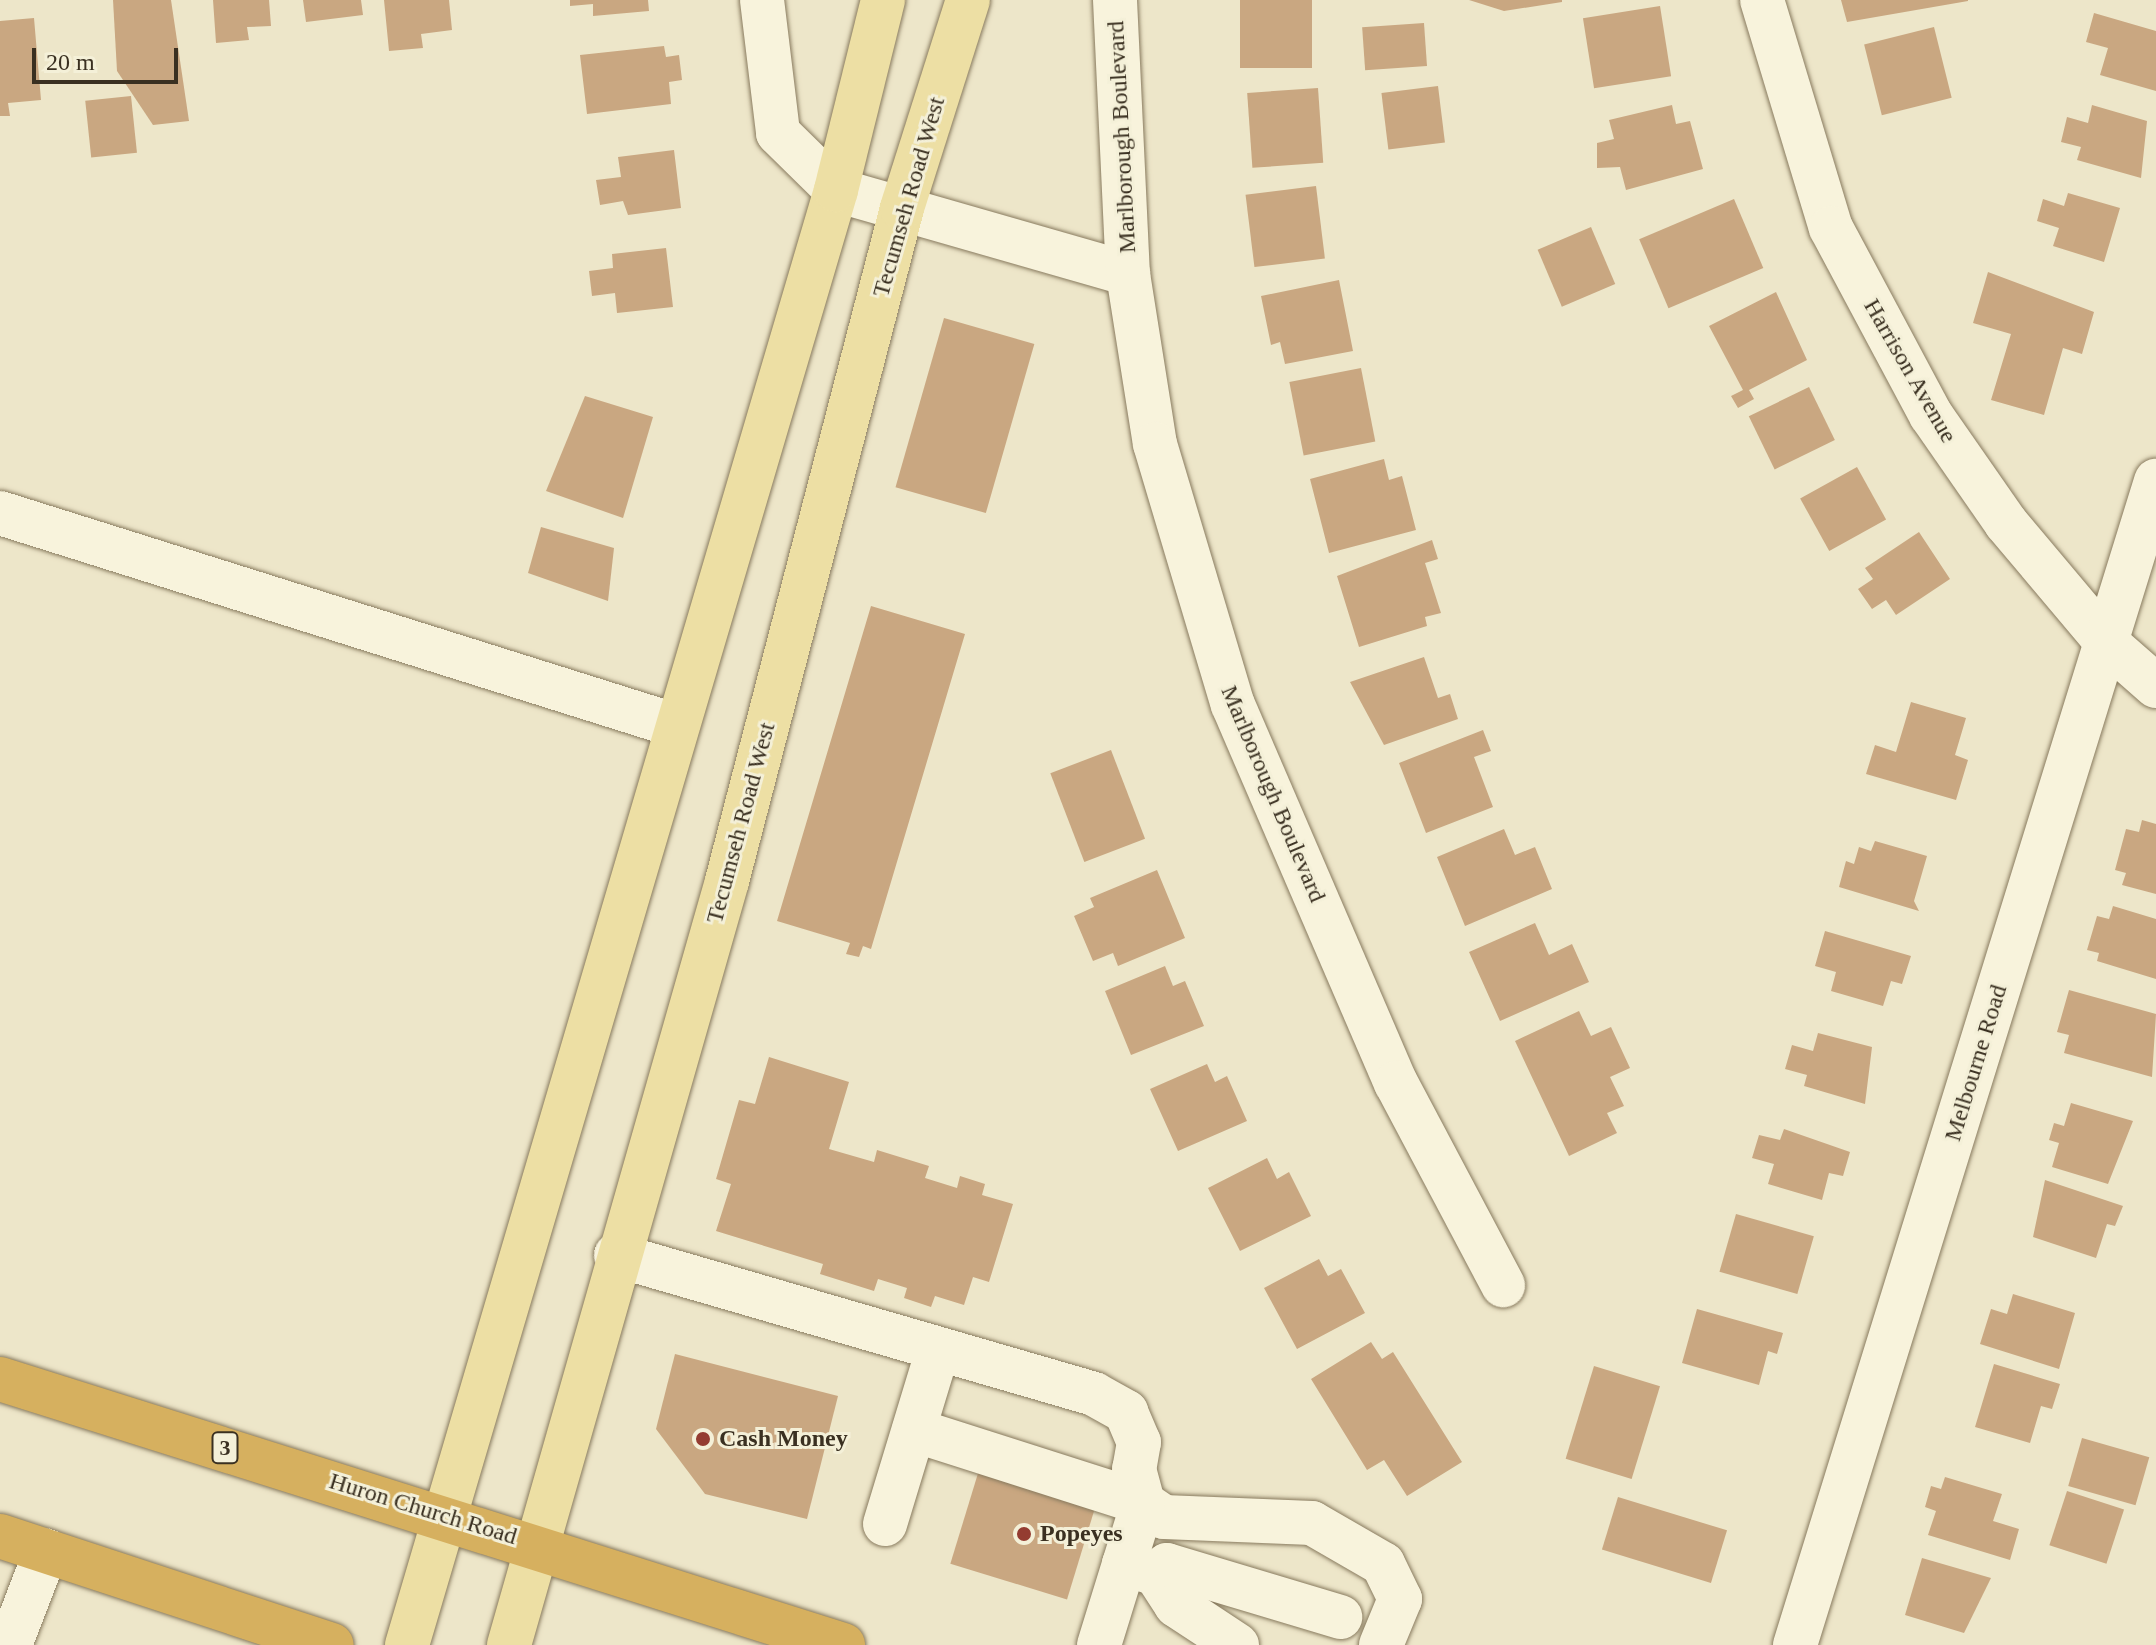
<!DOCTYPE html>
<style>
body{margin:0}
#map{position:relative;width:2156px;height:1645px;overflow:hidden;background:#ede6c9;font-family:"Times New Roman",serif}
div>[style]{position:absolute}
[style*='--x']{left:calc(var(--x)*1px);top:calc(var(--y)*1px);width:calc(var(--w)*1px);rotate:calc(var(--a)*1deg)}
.building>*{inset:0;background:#c9a781;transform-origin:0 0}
.roads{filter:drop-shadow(0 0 2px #887a5e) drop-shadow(0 0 2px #887a5e)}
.minor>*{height:44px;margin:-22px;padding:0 22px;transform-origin:22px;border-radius:22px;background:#f8f3dc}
.major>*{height:44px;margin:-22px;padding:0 22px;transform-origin:22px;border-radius:22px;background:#eddfa4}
.highway>*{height:44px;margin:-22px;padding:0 22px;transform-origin:22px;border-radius:22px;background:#d6b05f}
.dots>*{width:22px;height:22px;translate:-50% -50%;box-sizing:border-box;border:4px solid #f4f0d8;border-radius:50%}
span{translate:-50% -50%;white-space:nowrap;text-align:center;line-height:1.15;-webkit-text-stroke:6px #f4f0d8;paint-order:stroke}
.shield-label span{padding:2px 6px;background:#f4f0d8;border:2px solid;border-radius:6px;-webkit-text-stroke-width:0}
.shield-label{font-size:22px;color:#3a3021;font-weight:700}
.street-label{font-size:24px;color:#3a3021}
.poi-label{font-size:24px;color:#3a3021;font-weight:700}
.left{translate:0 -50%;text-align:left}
.scale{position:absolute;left:32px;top:48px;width:146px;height:36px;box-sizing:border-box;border:4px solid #3a3021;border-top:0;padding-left:10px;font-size:24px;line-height:28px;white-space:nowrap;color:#3a3021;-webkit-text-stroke:6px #f4f0d8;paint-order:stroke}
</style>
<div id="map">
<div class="building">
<div style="clip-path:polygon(113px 0,171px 0,189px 121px,153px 125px,117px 71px)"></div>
<div style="clip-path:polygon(213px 0,269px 0,271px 26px,247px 27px,249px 40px,216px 43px)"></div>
<div style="clip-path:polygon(303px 0,361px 0,363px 15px,306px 22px)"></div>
<div style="clip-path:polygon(384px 0,449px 0,452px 30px,421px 34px,423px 48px,389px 51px)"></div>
<div style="clip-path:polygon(570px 0,648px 0,649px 11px,593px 16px,593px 4px,570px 6px)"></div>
<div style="left:1240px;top:0;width:72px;height:68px"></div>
<div style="clip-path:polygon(1469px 0,1562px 0,1562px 2px,1504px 11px)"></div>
<div style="clip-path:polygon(1841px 0,1968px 0,1968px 1px,1847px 22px)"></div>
<div style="left:1660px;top:6px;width:71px;height:78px;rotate:81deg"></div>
<div style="clip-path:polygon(2094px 13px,2156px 31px,2156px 91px,2100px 75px,2108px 48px,2086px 42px)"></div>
<div style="clip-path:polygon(34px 18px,41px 100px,8px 103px,10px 116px,0 116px,0 21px)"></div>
<div style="left:1424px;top:23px;width:43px;height:62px;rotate:86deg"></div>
<div style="left:1934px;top:27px;width:73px;height:72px;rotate:76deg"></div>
<div style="clip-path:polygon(664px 46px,666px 57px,679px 55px,682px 80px,669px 82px,671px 104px,587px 114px,580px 55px)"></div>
<div style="left:1438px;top:86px;width:57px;height:57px;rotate:83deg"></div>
<div style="left:1318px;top:88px;width:75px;height:71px;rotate:86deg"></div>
<div style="left:131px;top:96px;width:57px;height:46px;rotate:84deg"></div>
<div style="clip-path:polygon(1672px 105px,1676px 124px,1690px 121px,1703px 169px,1626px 190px,1620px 167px,1597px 168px,1597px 143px,1614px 139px,1609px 120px)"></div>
<div style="clip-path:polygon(2092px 105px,2147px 121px,2141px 178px,2077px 160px,2081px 147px,2061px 142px,2067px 117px,2088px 123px)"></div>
<div style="clip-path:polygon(674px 150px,681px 208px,628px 215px,623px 201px,600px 205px,596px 180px,621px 177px,618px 157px)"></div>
<div style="left:1316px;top:186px;width:73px;height:71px;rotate:83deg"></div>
<div style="clip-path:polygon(2068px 193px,2120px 208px,2104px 262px,2053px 246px,2059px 228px,2037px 221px,2043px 199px,2064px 206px)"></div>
<div style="left:1734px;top:199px;width:75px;height:103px;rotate:67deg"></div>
<div style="left:1591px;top:227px;width:62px;height:58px;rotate:67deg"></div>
<div style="clip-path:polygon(666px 248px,673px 307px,617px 313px,615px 293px,592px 296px,589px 271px,613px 268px,612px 254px)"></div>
<div style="clip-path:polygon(1988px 272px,2094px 312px,2082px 354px,2063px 348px,2044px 415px,1991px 400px,2011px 334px,1973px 323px)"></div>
<div style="clip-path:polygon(1339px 280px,1353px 351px,1285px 364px,1280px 342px,1271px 345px,1261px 296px)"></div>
<div style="clip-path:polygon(1776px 292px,1807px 360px,1749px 390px,1754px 399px,1738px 408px,1731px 396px,1743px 390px,1709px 326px)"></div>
<div style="left:944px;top:318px;width:94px;height:176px;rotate:16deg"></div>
<div style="left:1361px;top:368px;width:75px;height:73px;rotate:79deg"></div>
<div style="left:1809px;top:387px;width:59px;height:67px;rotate:64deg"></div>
<div style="clip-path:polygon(585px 396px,653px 417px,623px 518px,546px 491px)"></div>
<div style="clip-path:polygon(1384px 459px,1389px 480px,1402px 476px,1416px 530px,1329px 553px,1310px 479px)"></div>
<div style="left:1857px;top:467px;width:60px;height:65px;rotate:61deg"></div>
<div style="clip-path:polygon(541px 527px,614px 548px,608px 601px,528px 573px)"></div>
<div style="clip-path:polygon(1919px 532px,1950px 579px,1896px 615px,1886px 600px,1872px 609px,1858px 589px,1873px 579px,1865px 568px)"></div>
<div style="clip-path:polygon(1432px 540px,1438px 559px,1425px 563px,1441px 613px,1425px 617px,1427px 626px,1359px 647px,1337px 576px)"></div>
<div style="clip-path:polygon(871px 606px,965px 634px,871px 949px,863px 946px,859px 957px,846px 954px,850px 943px,777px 921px)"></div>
<div style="clip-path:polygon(1424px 657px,1438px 698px,1450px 694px,1458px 719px,1384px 745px,1350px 682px)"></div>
<div style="clip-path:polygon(1911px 702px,1966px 718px,1955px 755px,1968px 760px,1956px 800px,1866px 774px,1875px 745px,1896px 752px)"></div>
<div style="clip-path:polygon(1483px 730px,1491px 751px,1474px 757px,1493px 807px,1426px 833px,1399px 763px)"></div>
<div style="left:1111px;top:750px;width:95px;height:65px;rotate:69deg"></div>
<div style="clip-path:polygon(2142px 820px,2156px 824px,2156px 894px,2122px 885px,2126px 873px,2115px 870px,2126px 829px,2139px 832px)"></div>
<div style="clip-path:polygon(1504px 829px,1515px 855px,1535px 847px,1552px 889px,1465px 926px,1437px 857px)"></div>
<div style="clip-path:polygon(1875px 841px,1927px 856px,1914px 901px,1919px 911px,1839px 887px,1846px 861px,1854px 864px,1859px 847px,1871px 851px)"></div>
<div style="clip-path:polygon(1157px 870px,1185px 938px,1118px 966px,1113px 953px,1093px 961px,1074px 916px,1094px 907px,1090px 898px)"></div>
<div style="clip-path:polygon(2113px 906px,2156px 919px,2156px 979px,2097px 961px,2099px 953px,2087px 950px,2097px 916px,2109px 919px)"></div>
<div style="clip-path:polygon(1535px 923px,1549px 955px,1572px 944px,1589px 982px,1500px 1021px,1469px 952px)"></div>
<div style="clip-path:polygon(1825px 931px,1911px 956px,1902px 984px,1891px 981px,1883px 1006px,1831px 991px,1836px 972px,1815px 966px)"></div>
<div style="clip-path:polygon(1165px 966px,1173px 986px,1185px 981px,1204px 1026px,1131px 1055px,1105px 991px)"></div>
<div style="clip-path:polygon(2069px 990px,2156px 1014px,2152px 1077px,2064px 1053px,2069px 1035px,2057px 1032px)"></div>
<div style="clip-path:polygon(1579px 1011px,1591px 1036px,1611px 1027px,1630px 1068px,1610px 1077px,1624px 1106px,1607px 1113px,1617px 1133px,1569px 1156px,1515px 1041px)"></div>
<div style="clip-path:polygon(1818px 1033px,1872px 1047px,1865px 1104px,1804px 1086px,1807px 1075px,1785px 1069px,1792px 1045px,1813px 1051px)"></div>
<div style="clip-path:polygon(769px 1057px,849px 1082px,829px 1149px,874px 1162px,877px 1150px,929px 1166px,925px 1178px,957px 1188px,960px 1176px,985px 1184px,982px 1195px,1013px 1204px,989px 1282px,973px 1277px,964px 1305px,935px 1296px,931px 1307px,904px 1298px,907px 1288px,878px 1279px,874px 1291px,820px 1274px,823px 1264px,716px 1231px,731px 1184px,716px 1179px,739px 1100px,755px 1104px)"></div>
<div style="clip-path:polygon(1207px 1064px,1215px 1082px,1227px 1076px,1247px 1121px,1178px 1151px,1150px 1089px)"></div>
<div style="clip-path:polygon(2071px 1103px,2133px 1121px,2108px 1184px,2052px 1167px,2059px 1143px,2049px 1140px,2054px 1123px,2064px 1126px)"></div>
<div style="clip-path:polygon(1784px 1129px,1850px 1152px,1843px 1176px,1829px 1173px,1822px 1200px,1768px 1184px,1774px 1164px,1752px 1158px,1759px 1135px,1780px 1140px)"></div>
<div style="clip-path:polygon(1267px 1158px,1277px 1179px,1289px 1172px,1311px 1216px,1240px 1251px,1208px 1188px)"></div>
<div style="clip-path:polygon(2045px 1180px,2123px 1206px,2115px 1226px,2107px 1224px,2096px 1258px,2033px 1237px)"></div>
<div style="left:1736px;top:1214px;width:81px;height:60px;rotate:16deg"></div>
<div style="clip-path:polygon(1319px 1259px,1328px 1276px,1341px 1269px,1365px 1313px,1297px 1349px,1264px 1288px)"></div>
<div style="clip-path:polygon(2013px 1294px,2075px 1313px,2059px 1369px,1980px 1344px,1991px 1309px,2007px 1314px)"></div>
<div style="clip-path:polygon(1697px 1309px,1783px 1333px,1777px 1354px,1768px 1351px,1759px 1385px,1682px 1363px)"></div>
<div style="clip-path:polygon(1371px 1342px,1382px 1359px,1393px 1352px,1462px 1462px,1407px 1496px,1384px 1460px,1367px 1470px,1311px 1379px)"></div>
<div style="clip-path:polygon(675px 1354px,838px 1396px,807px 1519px,705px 1494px,656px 1429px)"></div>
<div style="clip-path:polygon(1994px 1364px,2060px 1384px,2052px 1409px,2041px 1406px,2030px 1443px,1975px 1427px)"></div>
<div style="left:1594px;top:1366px;width:69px;height:97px;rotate:17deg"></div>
<div style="left:2082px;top:1438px;width:70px;height:50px;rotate:16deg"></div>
<div style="left:979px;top:1470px;width:122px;height:98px;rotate:17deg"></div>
<div style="clip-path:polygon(1945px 1477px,2002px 1494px,1993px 1521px,2019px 1529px,2010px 1560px,1928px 1535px,1936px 1511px,1925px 1507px,1931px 1486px,1941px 1489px)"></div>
<div style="left:2067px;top:1491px;width:60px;height:57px;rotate:18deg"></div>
<div style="left:1618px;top:1497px;width:114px;height:55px;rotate:17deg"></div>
<div style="clip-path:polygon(1922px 1558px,1991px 1578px,1964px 1633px,1905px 1615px)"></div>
</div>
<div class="roads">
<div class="minor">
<div style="--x:762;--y:0;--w:134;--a:83.1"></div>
<div style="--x:778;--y:133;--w:81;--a:44.5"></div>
<div style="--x:836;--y:190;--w:304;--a:16"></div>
<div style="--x:1115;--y:0;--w:274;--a:87.3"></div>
<div style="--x:1128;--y:274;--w:172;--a:81"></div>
<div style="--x:1155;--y:444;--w:272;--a:73.4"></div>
<div style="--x:1233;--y:705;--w:412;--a:66.7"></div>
<div style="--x:1396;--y:1083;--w:229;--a:62.1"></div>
<div style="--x:1762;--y:0;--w:238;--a:73.2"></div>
<div style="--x:1831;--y:228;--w:212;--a:61.9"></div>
<div style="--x:1931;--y:415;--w:131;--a:55.2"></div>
<div style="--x:2006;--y:523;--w:157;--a:49.9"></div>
<div style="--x:2107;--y:643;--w:65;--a:41.3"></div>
<div style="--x:0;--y:513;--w:710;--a:17.46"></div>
<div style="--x:616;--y:1255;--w:498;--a:16.2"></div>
<div style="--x:1094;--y:1394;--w:37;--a:29"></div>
<div style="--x:1126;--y:1412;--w:33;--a:67"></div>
<div style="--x:1139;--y:1442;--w:27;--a:100"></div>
<div style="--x:1134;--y:1469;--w:35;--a:75"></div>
<div style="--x:1143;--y:1503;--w:25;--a:34"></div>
<div style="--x:1164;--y:1517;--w:148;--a:2.3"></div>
<div style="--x:1312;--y:1523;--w:82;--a:30"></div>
<div style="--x:1383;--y:1564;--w:39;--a:64"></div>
<div style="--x:1400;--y:1599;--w:50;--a:112.4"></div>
<div style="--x:914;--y:1430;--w:240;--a:17.7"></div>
<div style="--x:1143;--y:1503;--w:64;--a:107.3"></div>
<div style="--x:885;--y:1524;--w:182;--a:-73.1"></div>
<div style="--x:1156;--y:1574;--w:14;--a:-39"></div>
<div style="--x:1167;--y:1565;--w:181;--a:16.7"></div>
<div style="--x:10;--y:1645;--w:101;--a:-69"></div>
<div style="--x:1099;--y:1645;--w:85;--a:-72.8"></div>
<div style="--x:1124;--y:1564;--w:34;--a:17"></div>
<div style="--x:1156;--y:1574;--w:37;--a:57"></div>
<div style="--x:1176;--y:1605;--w:73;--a:33.3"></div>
<div style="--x:1795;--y:1645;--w:1219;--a:-72.77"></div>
</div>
<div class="major">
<div style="--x:407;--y:1645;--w:1517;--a:-73.57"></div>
<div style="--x:836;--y:190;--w:196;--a:-76.1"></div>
<div style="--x:509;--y:1645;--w:794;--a:-74.07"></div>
<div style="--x:727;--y:881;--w:695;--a:-75.42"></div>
<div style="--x:902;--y:208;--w:218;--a:-72.4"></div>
</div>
<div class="highway">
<div style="--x:0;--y:1379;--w:884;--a:17.51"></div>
<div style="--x:0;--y:1536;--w:349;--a:18.2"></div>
</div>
</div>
<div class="dots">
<div style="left:703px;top:1439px;background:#943c31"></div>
<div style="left:1024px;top:1534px;background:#943c31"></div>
</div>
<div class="shield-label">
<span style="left:225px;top:1448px">3</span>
</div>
<div class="street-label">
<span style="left:1122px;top:137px;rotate:-93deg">Marlborough Boulevard</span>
<span style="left:909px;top:197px;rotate:-74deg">Tecumseh Road West</span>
<span style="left:1910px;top:371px;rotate:60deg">Harrison Avenue</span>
<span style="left:1273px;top:794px;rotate:67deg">Marlborough Boulevard</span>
<span style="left:741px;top:823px;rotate:-75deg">Tecumseh Road West</span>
<span style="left:1976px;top:1063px;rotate:-73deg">Melbourne Road</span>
<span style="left:423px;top:1509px;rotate:17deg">Huron Church Road</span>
</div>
<div class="poi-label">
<span class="left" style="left:719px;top:1439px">Cash Money</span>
<span class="left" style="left:1040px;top:1534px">Popeyes</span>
</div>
<div class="scale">20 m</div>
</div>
